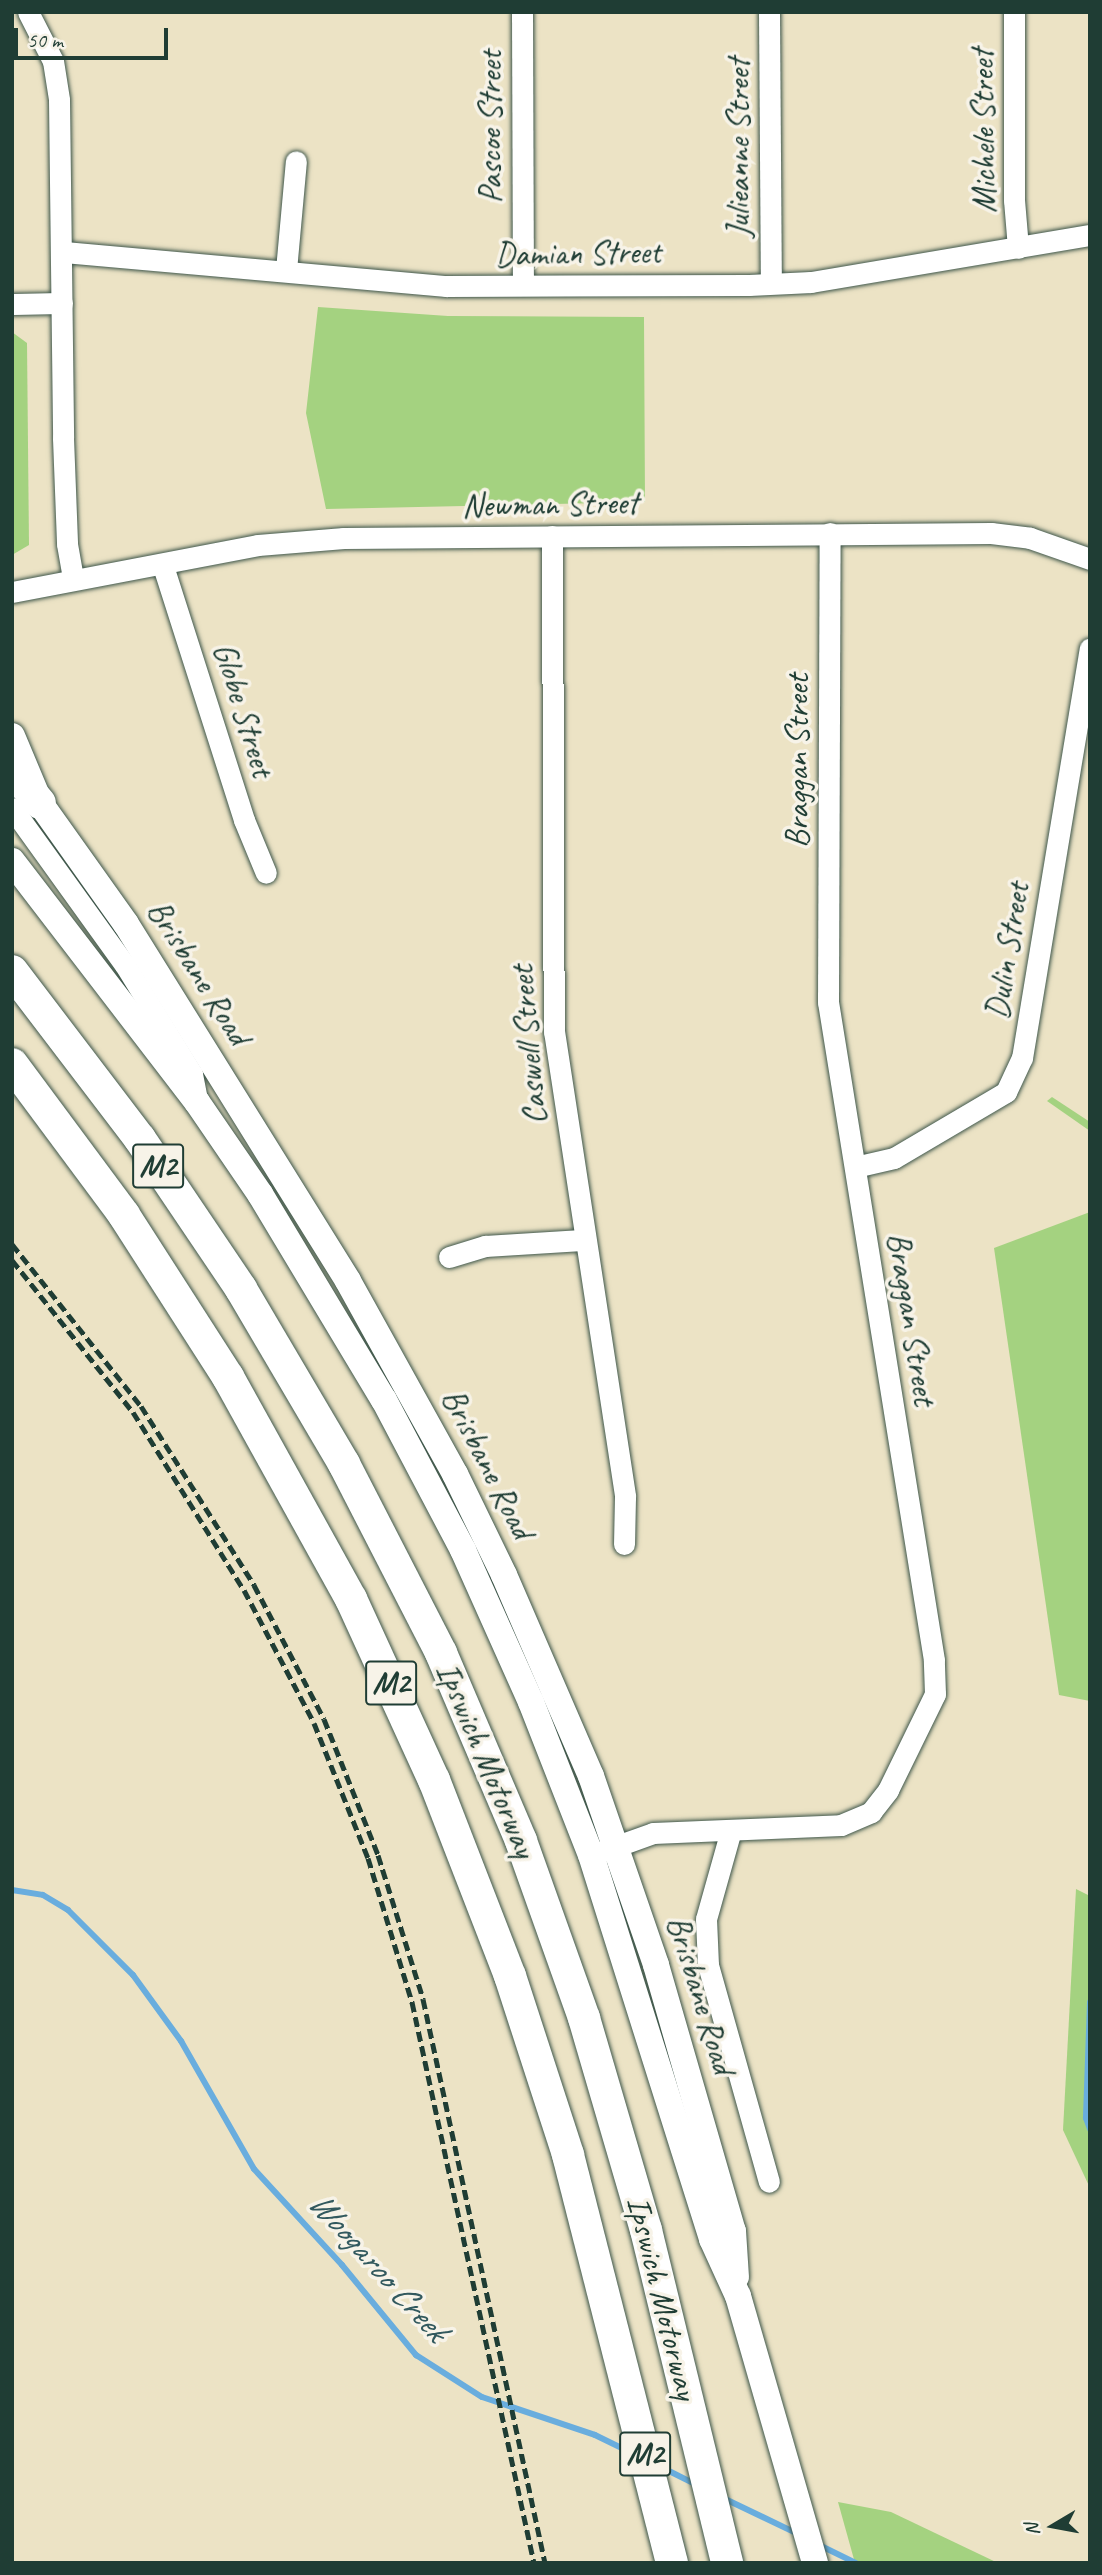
<!DOCTYPE html>
<style>
body{margin:0}
#map{position:relative;width:1102px;height:2575px;overflow:hidden;background:#ece3c5;font-family:Caveat,sans-serif}
div>[style]{position:absolute}
[style*='--x']{left:calc(var(--x)*1px);top:calc(var(--y)*1px);width:calc(var(--w)*1px);rotate:calc(var(--a)*1deg)}
.green>*{inset:0;background:#a4d280}
.stream>*{height:6px;margin:-3px;padding:0 3px;transform-origin:3px;border-radius:3px;background:#69adde}
.roads{filter:drop-shadow(0 0 2px #3e564a) drop-shadow(0 0 2px #3e564a)}
.minor>*{height:21px;margin:-10.5px;padding:0 10.5px;transform-origin:10.5px;border-radius:10.5px;background:#fff}
.major>*{height:26px;margin:-13px;padding:0 13px;transform-origin:13px;border-radius:13px;background:#fff}
.highway>*{height:32px;margin:-16px;padding:0 16px;transform-origin:16px;border-radius:16px;background:#fff}
.rail>*{height:5px;margin-top:-2.5px;transform-origin:0;background:repeating-linear-gradient(90deg,#1f3d34 0 10px,transparent 0 15px)}
span{translate:-50% -50%;white-space:nowrap;text-align:center;line-height:1.15;-webkit-text-stroke:7px #f7f3e8;paint-order:stroke}
.shield-label span{padding:2px 5px;background:#f7f3e8;border:2px solid;border-radius:5px;-webkit-text-stroke-width:0}
.shield-label{font-size:32px;color:#1f3d34;font-weight:700}
.street-label{font-size:33px;color:#1f3d34}
.water-label{font-size:35px;color:#32595e;font-style:italic}
.frame{position:absolute;inset:0;border:14px solid #1f3d34;pointer-events:none}
.north{position:absolute;left:1018px;top:2491px;width:70px;height:70px;-webkit-text-stroke:5px #f7f3e8;paint-order:stroke;rotate:260deg;font-size:19px;font-weight:700;line-height:28px;text-align:center;color:#1f3d34}
.north::after{content:'';display:block;margin:auto;width:24px;height:32px;background:#1f3d34;clip-path:polygon(50% 0,100% 100%,50% 72%,0 100%)}
.scale{position:absolute;left:14px;top:28px;width:154px;height:32px;box-sizing:border-box;border:4px solid #1f3d34;border-top:0;padding-left:9px;font-size:21px;line-height:24px;white-space:nowrap;color:#1f3d34;-webkit-text-stroke:5px #f7f3e8;paint-order:stroke}
</style>
<div id="map">
<div class="green">
<div style="clip-path:polygon(318px 307px,448px 316px,644px 317px,645px 502px,326px 509px,306px 413px)"></div>
<div style="clip-path:polygon(12px 332px,27px 343px,29px 545px,12px 555px)"></div>
<div style="clip-path:polygon(1052px 1097px,1090px 1122px,1090px 1131px,1047px 1101px)"></div>
<div style="clip-path:polygon(1090px 1212px,1090px 1701px,1059px 1695px,994px 1248px)"></div>
<div style="clip-path:polygon(1076px 1889px,1090px 1896px,1090px 2188px,1063px 2130px)"></div>
<div style="clip-path:polygon(838px 2502px,891px 2512px,998px 2563px,855px 2563px)"></div>
</div>
<div class="stream">
<div style="--x:12;--y:1890;--w:31;--a:9"></div>
<div style="--x:43;--y:1895;--w:29;--a:31"></div>
<div style="--x:68;--y:1910;--w:92;--a:45"></div>
<div style="--x:133;--y:1975;--w:82;--a:54"></div>
<div style="--x:181;--y:2041;--w:147;--a:60.3"></div>
<div style="--x:254;--y:2169;--w:130;--a:47.5"></div>
<div style="--x:342;--y:2265;--w:117;--a:50.6"></div>
<div style="--x:416;--y:2355;--w:78;--a:32.5"></div>
<div style="--x:482;--y:2397;--w:119;--a:18.6"></div>
<div style="--x:595;--y:2435;--w:43;--a:26"></div>
<div style="--x:1090;--y:2002;--w:116;--a:92"></div>
<div style="--x:1086;--y:2118;--w:12;--a:70"></div>
<div style="--x:657;--y:2465;--w:45;--a:26.6"></div>
<div style="--x:723;--y:2498;--w:83;--a:25.6"></div>
<div style="--x:817;--y:2544;--w:43;--a:26"></div>
</div>
<div class="roads">
<div class="minor">
<div style="--x:28;--y:12;--w:55;--a:63"></div>
<div style="--x:53;--y:61;--w:39;--a:81"></div>
<div style="--x:59;--y:100;--w:338;--a:89.3"></div>
<div style="--x:63;--y:438;--w:106;--a:87.8"></div>
<div style="--x:67;--y:544;--w:34;--a:80"></div>
<div style="--x:522;--y:12;--w:272;--a:89.8"></div>
<div style="--x:769;--y:12;--w:271;--a:89.6"></div>
<div style="--x:1014;--y:12;--w:188;--a:90"></div>
<div style="--x:1014;--y:200;--w:48;--a:85.2"></div>
<div style="--x:64;--y:252;--w:384;--a:5.1"></div>
<div style="--x:446;--y:286;--w:303;--a:-0.2"></div>
<div style="--x:749;--y:285;--w:62;--a:-2.8"></div>
<div style="--x:811;--y:282;--w:283;--a:-9.6"></div>
<div style="--x:286;--y:270;--w:109;--a:-84.8"></div>
<div style="--x:12;--y:304;--w:50;--a:-1.1"></div>
<div style="--x:552;--y:536;--w:495;--a:89.8"></div>
<div style="--x:554;--y:1031;--w:471;--a:81.3"></div>
<div style="--x:625;--y:1497;--w:47;--a:91.2"></div>
<div style="--x:163;--y:566;--w:267;--a:72.3"></div>
<div style="--x:244;--y:820;--w:57;--a:67.5"></div>
<div style="--x:12;--y:592;--w:250;--a:-10.8"></div>
<div style="--x:258;--y:545;--w:86;--a:-4.7"></div>
<div style="--x:344;--y:538;--w:647;--a:-0.44"></div>
<div style="--x:991;--y:533;--w:39;--a:7"></div>
<div style="--x:1030;--y:538;--w:64;--a:19.3"></div>
<div style="--x:12;--y:808;--w:193;--a:54.3"></div>
<div style="--x:125;--y:965;--w:128;--a:58.4"></div>
<div style="--x:192;--y:1074;--w:26;--a:79"></div>
<div style="--x:855;--y:1167;--w:40;--a:-13"></div>
<div style="--x:894;--y:1158;--w:130;--a:-30.5"></div>
<div style="--x:1006;--y:1092;--w:38;--a:-65"></div>
<div style="--x:1022;--y:1058;--w:415;--a:-80.6"></div>
<div style="--x:449;--y:1257;--w:38;--a:-17"></div>
<div style="--x:485;--y:1246;--w:97;--a:-3.5"></div>
<div style="--x:731;--y:1830;--w:92;--a:105.7"></div>
<div style="--x:706;--y:1919;--w:46;--a:87.5"></div>
<div style="--x:708;--y:1965;--w:225;--a:74.3"></div>
<div style="--x:603;--y:1851;--w:53;--a:-19.8"></div>
<div style="--x:653;--y:1833;--w:188;--a:-2.4"></div>
<div style="--x:841;--y:1825;--w:33;--a:-23"></div>
<div style="--x:871;--y:1812;--w:28;--a:-52"></div>
<div style="--x:888;--y:1790;--w:107;--a:-63.9"></div>
<div style="--x:935;--y:1694;--w:34;--a:-92"></div>
<div style="--x:934;--y:1660;--w:666;--a:-99.15"></div>
<div style="--x:828;--y:1002;--w:469;--a:-89.8"></div>
</div>
<div class="major">
<div style="--x:12;--y:736;--w:73;--a:67.3"></div>
<div style="--x:40;--y:803;--w:148;--a:54.6"></div>
<div style="--x:126;--y:924;--w:420;--a:58.1"></div>
<div style="--x:348;--y:1281;--w:221;--a:61"></div>
<div style="--x:455;--y:1474;--w:112;--a:64.1"></div>
<div style="--x:504;--y:1575;--w:219;--a:66.6"></div>
<div style="--x:591;--y:1776;--w:200;--a:71"></div>
<div style="--x:656;--y:1965;--w:277;--a:73.9"></div>
<div style="--x:733;--y:2231;--w:46;--a:86.3"></div>
<div style="--x:12;--y:861;--w:304;--a:52.5"></div>
<div style="--x:197;--y:1102;--w:112;--a:55.6"></div>
<div style="--x:260;--y:1194;--w:240;--a:59"></div>
<div style="--x:384;--y:1400;--w:170;--a:62.2"></div>
<div style="--x:463;--y:1550;--w:167;--a:65.9"></div>
<div style="--x:531;--y:1702;--w:164;--a:68.6"></div>
<div style="--x:591;--y:1855;--w:403;--a:72.5"></div>
<div style="--x:712;--y:2239;--w:63;--a:65.5"></div>
<div style="--x:738;--y:2296;--w:278;--a:73.9"></div>
</div>
<div class="highway">
<div style="--x:12;--y:770;--w:43;--a:49.7"></div>
<div style="--x:12;--y:971;--w:211;--a:52.7"></div>
<div style="--x:140;--y:1139;--w:181;--a:56"></div>
<div style="--x:241;--y:1289;--w:203;--a:59.5"></div>
<div style="--x:344;--y:1464;--w:212;--a:62.8"></div>
<div style="--x:441;--y:1653;--w:204;--a:66.9"></div>
<div style="--x:521;--y:1841;--w:188;--a:70.4"></div>
<div style="--x:584;--y:2018;--w:221;--a:73.7"></div>
<div style="--x:646;--y:2230;--w:343;--a:76.3"></div>
<div style="--x:12;--y:1064;--w:188;--a:53.4"></div>
<div style="--x:124;--y:1215;--w:193;--a:57.3"></div>
<div style="--x:228;--y:1377;--w:254;--a:61"></div>
<div style="--x:351;--y:1599;--w:199;--a:65.4"></div>
<div style="--x:434;--y:1780;--w:210;--a:68.8"></div>
<div style="--x:510;--y:1976;--w:188;--a:72"></div>
<div style="--x:568;--y:2155;--w:421;--a:75.7"></div>
</div>
</div>
<div class="rail">
<div style="--x:12;--y:1244;--w:207;--a:51.5"></div>
<div style="--x:141;--y:1406;--w:212;--a:57.7"></div>
<div style="--x:254;--y:1585;--w:151;--a:62.4"></div>
<div style="--x:324;--y:1719;--w:146;--a:68.3"></div>
<div style="--x:378;--y:1855;--w:151;--a:72.6"></div>
<div style="--x:423;--y:1999;--w:577;--a:77.79"></div>
<div style="--x:12;--y:1260;--w:194;--a:51.5"></div>
<div style="--x:133;--y:1412;--w:210;--a:58.1"></div>
<div style="--x:244;--y:1590;--w:150;--a:62.2"></div>
<div style="--x:314;--y:1723;--w:145;--a:68.2"></div>
<div style="--x:368;--y:1858;--w:151;--a:73"></div>
<div style="--x:412;--y:2002;--w:574;--a:77.73"></div>
</div>
<div class="shield-label">
<span style="left:158px;top:1166px">M2</span>
<span style="left:391px;top:1683px">M2</span>
<span style="left:645px;top:2454px">M2</span>
</div>
<div class="street-label">
<span style="left:491px;top:127px;rotate:-90deg">Pascoe Street</span>
<span style="left:984px;top:131px;rotate:-91deg">Michele Street</span>
<span style="left:739px;top:148px;rotate:-90deg">Julieanne Street</span>
<span style="left:578px;top:254px;rotate:-1deg">Damian Street</span>
<span style="left:550px;top:505px;rotate:-1deg">Newman Street</span>
<span style="left:243px;top:710px;rotate:73deg">Globe Street</span>
<span style="left:798px;top:761px;rotate:-90deg">Braggan Street</span>
<span style="left:1008px;top:951px;rotate:-81deg">Dulin Street</span>
<span style="left:198px;top:973px;rotate:58deg">Brisbane Road</span>
<span style="left:529px;top:1045px;rotate:-95deg">Caswell Street</span>
<span style="left:911px;top:1319px;rotate:81deg">Braggan Street</span>
<span style="left:487px;top:1464px;rotate:63deg">Brisbane Road</span>
<span style="left:486px;top:1760px;rotate:67deg">Ipswich Motorway</span>
<span style="left:700px;top:1995px;rotate:73deg">Brisbane Road</span>
<span style="left:662px;top:2298px;rotate:76deg">Ipswich Motorway</span>
</div>
<div class="water-label">
<span style="left:378px;top:2266px;rotate:48deg">Woogaroo Creek</span>
</div>
<div class="frame"></div>
<div class="north">N</div>
<div class="scale">50 m</div>
</div>
